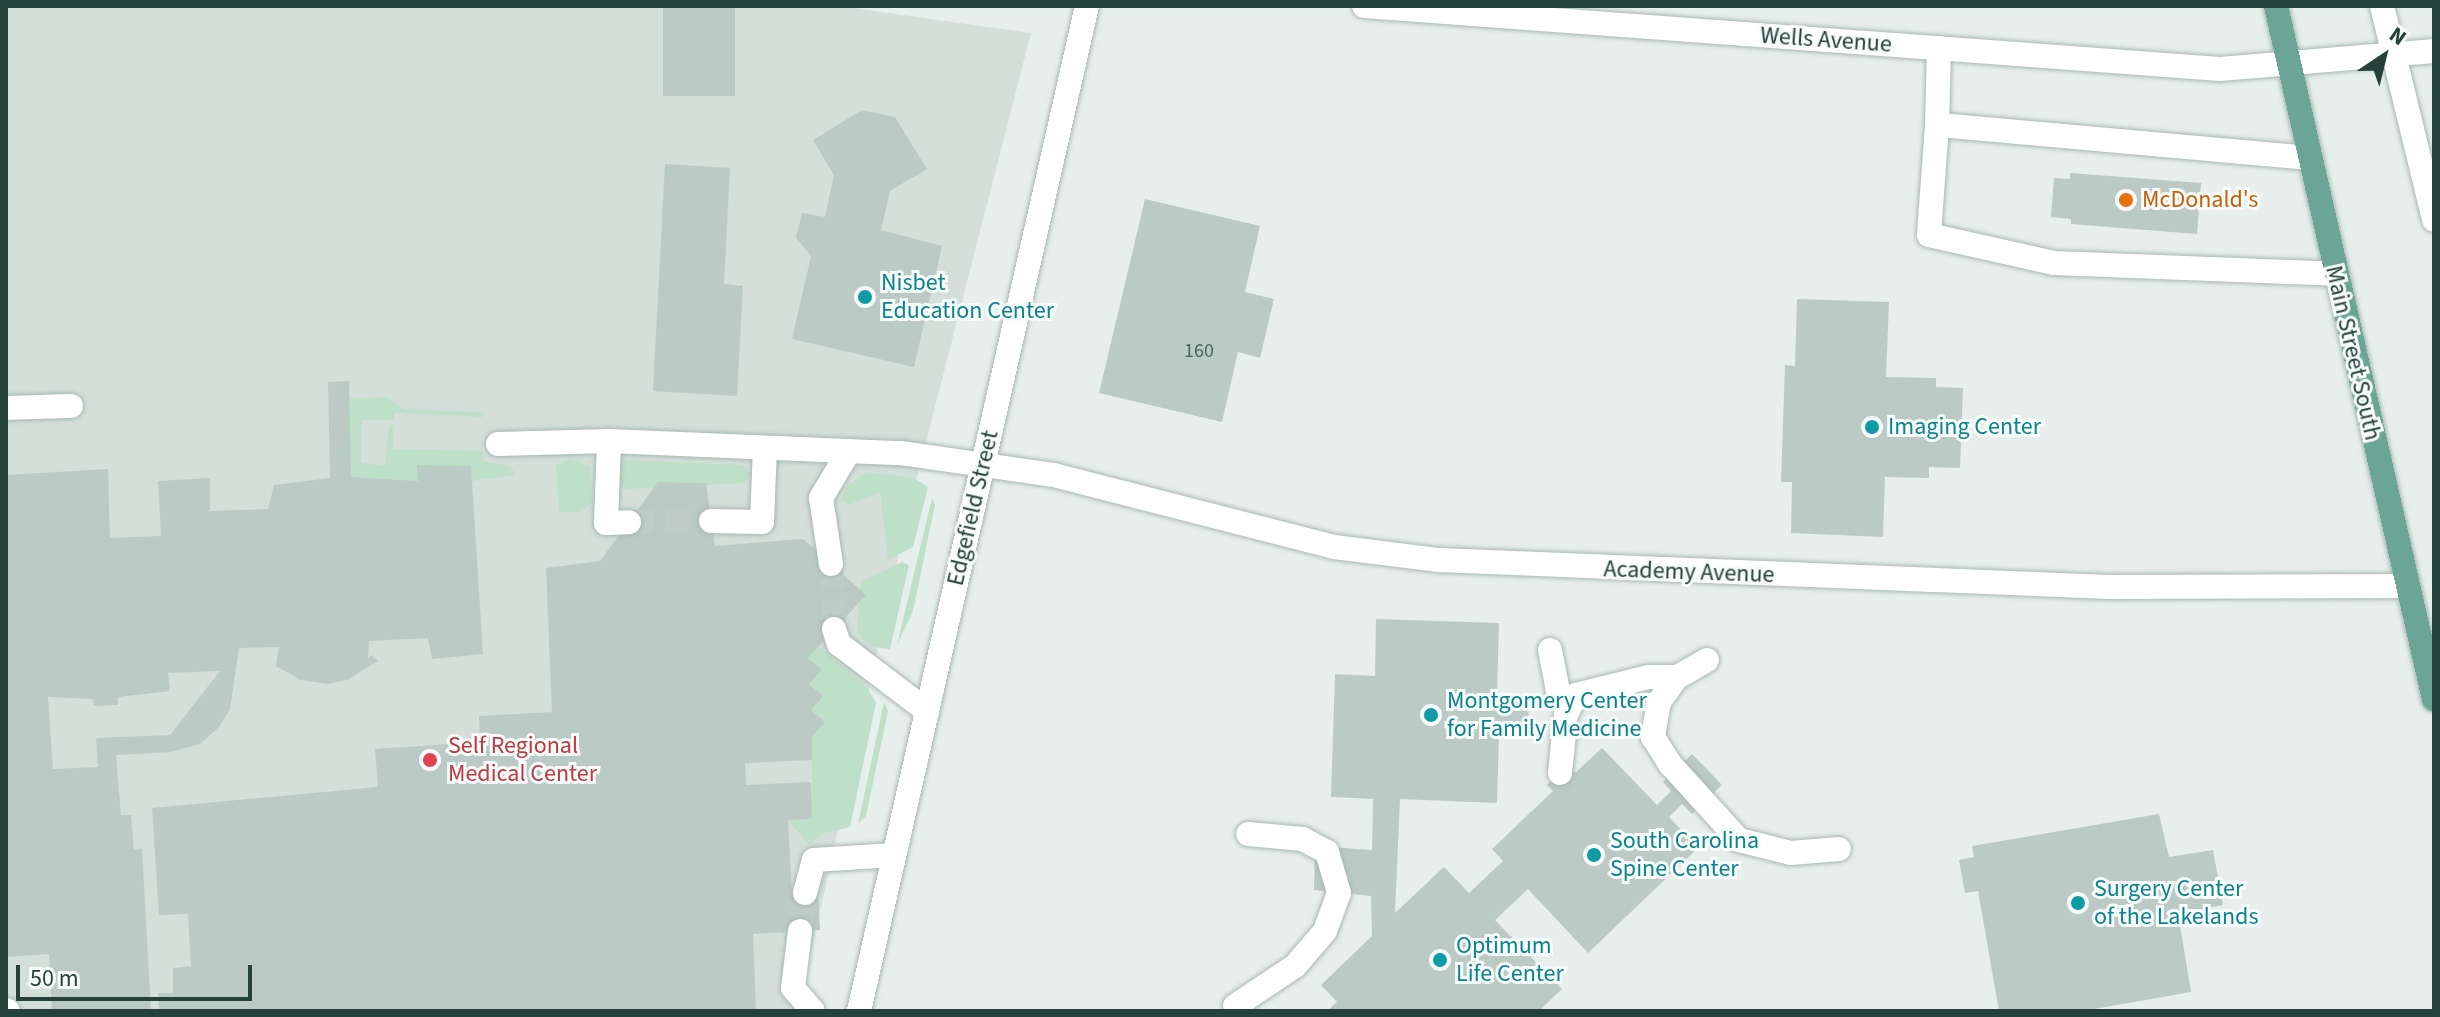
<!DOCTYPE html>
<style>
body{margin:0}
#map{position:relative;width:2440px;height:1017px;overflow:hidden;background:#e6efeb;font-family:"Source Sans 3",sans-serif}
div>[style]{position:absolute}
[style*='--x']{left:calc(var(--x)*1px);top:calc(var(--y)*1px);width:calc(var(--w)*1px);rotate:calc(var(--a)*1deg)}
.built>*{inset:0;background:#d4dfda}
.green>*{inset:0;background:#bfe0c8}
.building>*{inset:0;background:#bbcac4;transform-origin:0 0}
.minor-tunnel>*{height:24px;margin-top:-12px;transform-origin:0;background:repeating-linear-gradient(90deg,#bfccc8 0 24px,transparent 0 36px)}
.roads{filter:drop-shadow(0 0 2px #a8b8b2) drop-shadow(0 0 2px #a8b8b2)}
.minor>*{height:24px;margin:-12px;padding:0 12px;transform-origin:12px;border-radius:12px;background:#fff}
.major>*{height:24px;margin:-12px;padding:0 12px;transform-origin:12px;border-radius:12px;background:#6aa596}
.dots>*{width:22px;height:22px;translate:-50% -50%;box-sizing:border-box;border:4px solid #f7fbf9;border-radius:50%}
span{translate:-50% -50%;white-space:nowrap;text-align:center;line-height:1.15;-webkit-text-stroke:6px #f7fbf9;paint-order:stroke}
.number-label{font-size:20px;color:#4a645c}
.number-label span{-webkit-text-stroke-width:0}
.street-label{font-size:24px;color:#24423a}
.food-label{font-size:24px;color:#c56008}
.left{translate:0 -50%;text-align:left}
.culture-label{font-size:24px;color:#0d838f}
.health-label{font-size:24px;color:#be3a42}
.frame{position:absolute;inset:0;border:8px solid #24423a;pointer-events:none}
.north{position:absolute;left:2344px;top:16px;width:80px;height:80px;-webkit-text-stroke:6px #f7fbf9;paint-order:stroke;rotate:35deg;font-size:22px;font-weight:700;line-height:32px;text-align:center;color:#24423a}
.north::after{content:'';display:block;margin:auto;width:28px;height:36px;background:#24423a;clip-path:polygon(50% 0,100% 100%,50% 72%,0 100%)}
.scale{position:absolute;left:16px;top:965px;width:236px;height:36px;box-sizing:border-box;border:4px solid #24423a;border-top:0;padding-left:10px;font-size:24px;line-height:28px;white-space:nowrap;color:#24423a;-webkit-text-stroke:6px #f7fbf9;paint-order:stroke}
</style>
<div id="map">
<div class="built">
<div style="clip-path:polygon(6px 6px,839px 6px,1031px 33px,909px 508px,798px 1011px,6px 1011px)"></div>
</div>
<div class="green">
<div style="clip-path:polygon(387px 397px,403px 409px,483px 412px,484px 417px,394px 413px,393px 420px,362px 420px,361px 463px,385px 465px,389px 425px,394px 426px,393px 449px,482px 451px,484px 461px,510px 466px,516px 475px,472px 481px,471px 466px,418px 465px,418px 481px,351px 477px,349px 398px)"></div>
<div style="clip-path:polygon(570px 459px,590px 466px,592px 503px,581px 512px,559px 512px,556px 465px)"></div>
<div style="clip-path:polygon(622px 460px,743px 465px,751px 474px,744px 483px,627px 489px,619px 485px)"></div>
<div style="clip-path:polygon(867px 472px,914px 478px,928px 487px,913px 547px,888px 560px,880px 492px,849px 505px,841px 500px,848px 485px)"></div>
<div style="clip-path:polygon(932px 498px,935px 505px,913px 611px,897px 645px)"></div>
<div style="clip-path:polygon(902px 562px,909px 565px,890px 649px,872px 647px,857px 632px,861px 582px)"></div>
<div style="clip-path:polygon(819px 646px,867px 687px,876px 703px,850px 827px,821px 834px,809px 845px,788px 820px,812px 819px,812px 736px,824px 722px,811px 710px,808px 658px)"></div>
<div style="clip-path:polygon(884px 702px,888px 711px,866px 816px,858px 824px)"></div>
</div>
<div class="building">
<div style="left:663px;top:6px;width:72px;height:90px"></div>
<div style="clip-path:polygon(862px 110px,895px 117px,927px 169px,890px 191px,881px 230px,942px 246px,914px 367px,792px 339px,811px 256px,796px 238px,802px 213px,825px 217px,834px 175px,813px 140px)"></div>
<div style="clip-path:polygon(665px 164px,730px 168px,724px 284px,743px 286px,737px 396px,653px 391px)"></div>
<div style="clip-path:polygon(2070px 173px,2201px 183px,2197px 234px,2071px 224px,2071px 219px,2051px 217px,2054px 178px,2070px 179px)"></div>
<div style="clip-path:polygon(1145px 199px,1260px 226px,1245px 292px,1274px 299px,1260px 358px,1238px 352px,1222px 422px,1099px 393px)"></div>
<div style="clip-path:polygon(1797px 299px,1889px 302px,1886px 377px,1936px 378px,1936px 387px,1963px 388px,1960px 468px,1929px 467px,1929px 478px,1885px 477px,1883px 537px,1791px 533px,1792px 482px,1781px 482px,1785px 365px,1795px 366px)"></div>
<div style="clip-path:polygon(evenodd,349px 381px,351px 477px,418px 481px,417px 465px,471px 466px,483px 654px,432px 659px,428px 638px,369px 641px,368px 659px,371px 655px,378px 661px,347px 680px,327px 684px,301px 680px,276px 666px,279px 647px,239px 648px,230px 709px,219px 727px,200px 744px,171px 752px,116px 755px,121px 815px,131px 815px,134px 850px,142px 849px,151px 1011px,52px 1011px,49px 954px,6px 957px,6px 475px,108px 469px,110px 538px,161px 536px,158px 481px,210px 478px,210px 511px,268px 509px,274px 485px,330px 478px,328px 382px,349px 381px,220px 671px,170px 735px,96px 738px,98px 767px,53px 769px,48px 697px,93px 699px,94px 706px,118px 705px,118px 697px,170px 691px,168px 673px,220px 671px)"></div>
<div style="clip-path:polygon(658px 482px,706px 483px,715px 546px,803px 539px,866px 595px,808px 658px,822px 670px,809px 684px,823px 696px,811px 710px,825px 722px,812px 736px,812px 760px,745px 763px,746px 785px,811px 782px,812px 819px,788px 820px,792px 893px,818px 892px,820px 930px,753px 934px,756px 1011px,159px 1010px,158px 993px,173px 993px,173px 968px,191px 966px,188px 914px,159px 915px,152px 808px,378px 787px,375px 749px,480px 742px,479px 716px,552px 712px,546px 568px,600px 561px)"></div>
<div style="clip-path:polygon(1376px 619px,1499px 623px,1497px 694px,1529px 695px,1528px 736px,1499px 735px,1497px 803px,1400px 799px,1395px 913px,1444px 867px,1469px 893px,1503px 861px,1492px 849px,1553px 791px,1547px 785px,1567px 766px,1575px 773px,1602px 748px,1657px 805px,1671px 791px,1663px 782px,1692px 754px,1722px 785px,1692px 814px,1682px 804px,1669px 817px,1698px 848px,1588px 953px,1528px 889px,1495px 920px,1562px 989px,1539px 1011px,1327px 1011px,1337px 1002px,1321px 985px,1372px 936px,1371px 896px,1314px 890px,1315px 846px,1372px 850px,1373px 799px,1331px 797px,1335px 674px,1375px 676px)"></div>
<div style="clip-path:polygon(2159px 814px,2169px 857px,2213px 850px,2223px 905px,2178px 913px,2191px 992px,2083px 1011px,1999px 1011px,1978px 891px,1965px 893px,1959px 860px,1974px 857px,1972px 846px)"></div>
</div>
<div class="minor-tunnel">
<div style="--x:629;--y:522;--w:82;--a:-0.7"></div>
<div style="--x:831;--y:564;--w:65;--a:87.4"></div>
<div style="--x:800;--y:931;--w:38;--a:-83"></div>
</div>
<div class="roads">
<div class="minor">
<div style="--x:1364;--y:6;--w:858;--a:4.21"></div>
<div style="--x:2220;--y:69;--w:215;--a:-4.8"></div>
<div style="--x:2382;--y:6;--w:220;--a:76.3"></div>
<div style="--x:1937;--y:125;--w:77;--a:-88.5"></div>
<div style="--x:2309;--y:158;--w:373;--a:-174.9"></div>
<div style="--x:1937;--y:125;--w:110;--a:94.2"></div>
<div style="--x:1929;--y:235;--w:128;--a:12.6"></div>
<div style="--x:2054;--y:263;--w:281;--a:2.2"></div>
<div style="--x:6;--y:408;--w:65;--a:-1.8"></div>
<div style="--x:609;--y:441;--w:82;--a:92.1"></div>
<div style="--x:606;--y:523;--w:23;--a:-2"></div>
<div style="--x:498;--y:444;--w:111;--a:-1.5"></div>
<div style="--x:609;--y:441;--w:292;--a:2.4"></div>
<div style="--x:901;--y:453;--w:155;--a:8.2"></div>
<div style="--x:1054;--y:475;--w:289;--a:14.4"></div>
<div style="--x:1334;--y:547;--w:106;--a:7.1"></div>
<div style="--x:1439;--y:560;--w:671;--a:2.31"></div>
<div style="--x:2109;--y:587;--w:298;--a:-0.2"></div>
<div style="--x:711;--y:521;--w:51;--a:1.1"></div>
<div style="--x:762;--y:522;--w:74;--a:-87.7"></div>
<div style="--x:831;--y:564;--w:67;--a:-98.6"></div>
<div style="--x:821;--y:498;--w:55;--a:-59.2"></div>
<div style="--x:834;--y:629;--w:16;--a:72"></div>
<div style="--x:839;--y:644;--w:111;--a:37.3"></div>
<div style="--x:1550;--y:650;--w:42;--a:79"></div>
<div style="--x:1558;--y:691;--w:18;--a:38"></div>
<div style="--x:1707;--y:660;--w:34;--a:150"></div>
<div style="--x:1677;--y:677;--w:31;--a:126"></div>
<div style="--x:1659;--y:702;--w:36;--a:100"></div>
<div style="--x:1653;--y:737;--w:32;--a:58"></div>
<div style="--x:1670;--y:764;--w:103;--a:47.8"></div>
<div style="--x:1739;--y:840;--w:54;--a:14"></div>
<div style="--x:1791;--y:853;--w:48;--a:-4.8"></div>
<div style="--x:1560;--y:773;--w:59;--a:-84.2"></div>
<div style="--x:1566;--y:714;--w:21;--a:-62"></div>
<div style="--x:1576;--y:695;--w:74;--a:-14"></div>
<div style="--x:1648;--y:677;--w:29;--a:0"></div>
<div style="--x:805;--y:893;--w:34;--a:-75"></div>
<div style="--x:814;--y:860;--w:80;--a:-3.6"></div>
<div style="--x:800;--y:931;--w:57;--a:97"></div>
<div style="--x:793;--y:988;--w:30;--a:49"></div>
<div style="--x:1235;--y:1006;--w:72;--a:-33.7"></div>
<div style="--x:1295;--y:966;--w:46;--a:-49.4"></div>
<div style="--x:1325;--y:931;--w:40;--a:-69.8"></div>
<div style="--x:1339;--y:893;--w:43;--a:-106.3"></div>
<div style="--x:1327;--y:852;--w:27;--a:-152"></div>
<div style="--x:1303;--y:839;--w:55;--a:-174.8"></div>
<div style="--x:6;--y:1010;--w:2;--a:27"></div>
<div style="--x:859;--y:1011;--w:1031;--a:-77.22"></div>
</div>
<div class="major">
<div style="--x:2276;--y:6;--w:711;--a:77.16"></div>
</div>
</div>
<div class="dots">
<div style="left:2126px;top:200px;background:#e8710a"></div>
<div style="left:865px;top:297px;background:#0f9aa8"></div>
<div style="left:1872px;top:427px;background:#0f9aa8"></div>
<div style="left:1431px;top:715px;background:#0f9aa8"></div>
<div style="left:430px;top:760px;background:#e0444e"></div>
<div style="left:1594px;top:855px;background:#0f9aa8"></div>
<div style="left:2078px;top:903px;background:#0f9aa8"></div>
<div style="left:1440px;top:960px;background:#0f9aa8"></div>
</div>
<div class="number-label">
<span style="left:1199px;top:351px">160</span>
</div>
<div class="street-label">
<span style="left:1826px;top:40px;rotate:4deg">Wells Avenue</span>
<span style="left:2353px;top:353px;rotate:77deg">Main Street South</span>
<span style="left:973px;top:508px;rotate:-77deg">Edgefield Street</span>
<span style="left:1689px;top:572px;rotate:2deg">Academy Avenue</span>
</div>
<div class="food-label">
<span class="left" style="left:2142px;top:200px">McDonald's</span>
</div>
<div class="culture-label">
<span class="left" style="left:881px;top:297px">Nisbet<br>Education Center</span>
<span class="left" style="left:1888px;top:427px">Imaging Center</span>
<span class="left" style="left:1447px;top:715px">Montgomery Center<br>for Family Medicine</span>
<span class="left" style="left:1610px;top:855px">South Carolina<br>Spine Center</span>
<span class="left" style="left:2094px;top:903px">Surgery Center<br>of the Lakelands</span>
<span class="left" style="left:1456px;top:960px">Optimum<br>Life Center</span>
</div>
<div class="health-label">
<span class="left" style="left:448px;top:760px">Self Regional<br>Medical Center</span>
</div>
<div class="frame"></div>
<div class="north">N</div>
<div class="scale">50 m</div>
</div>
